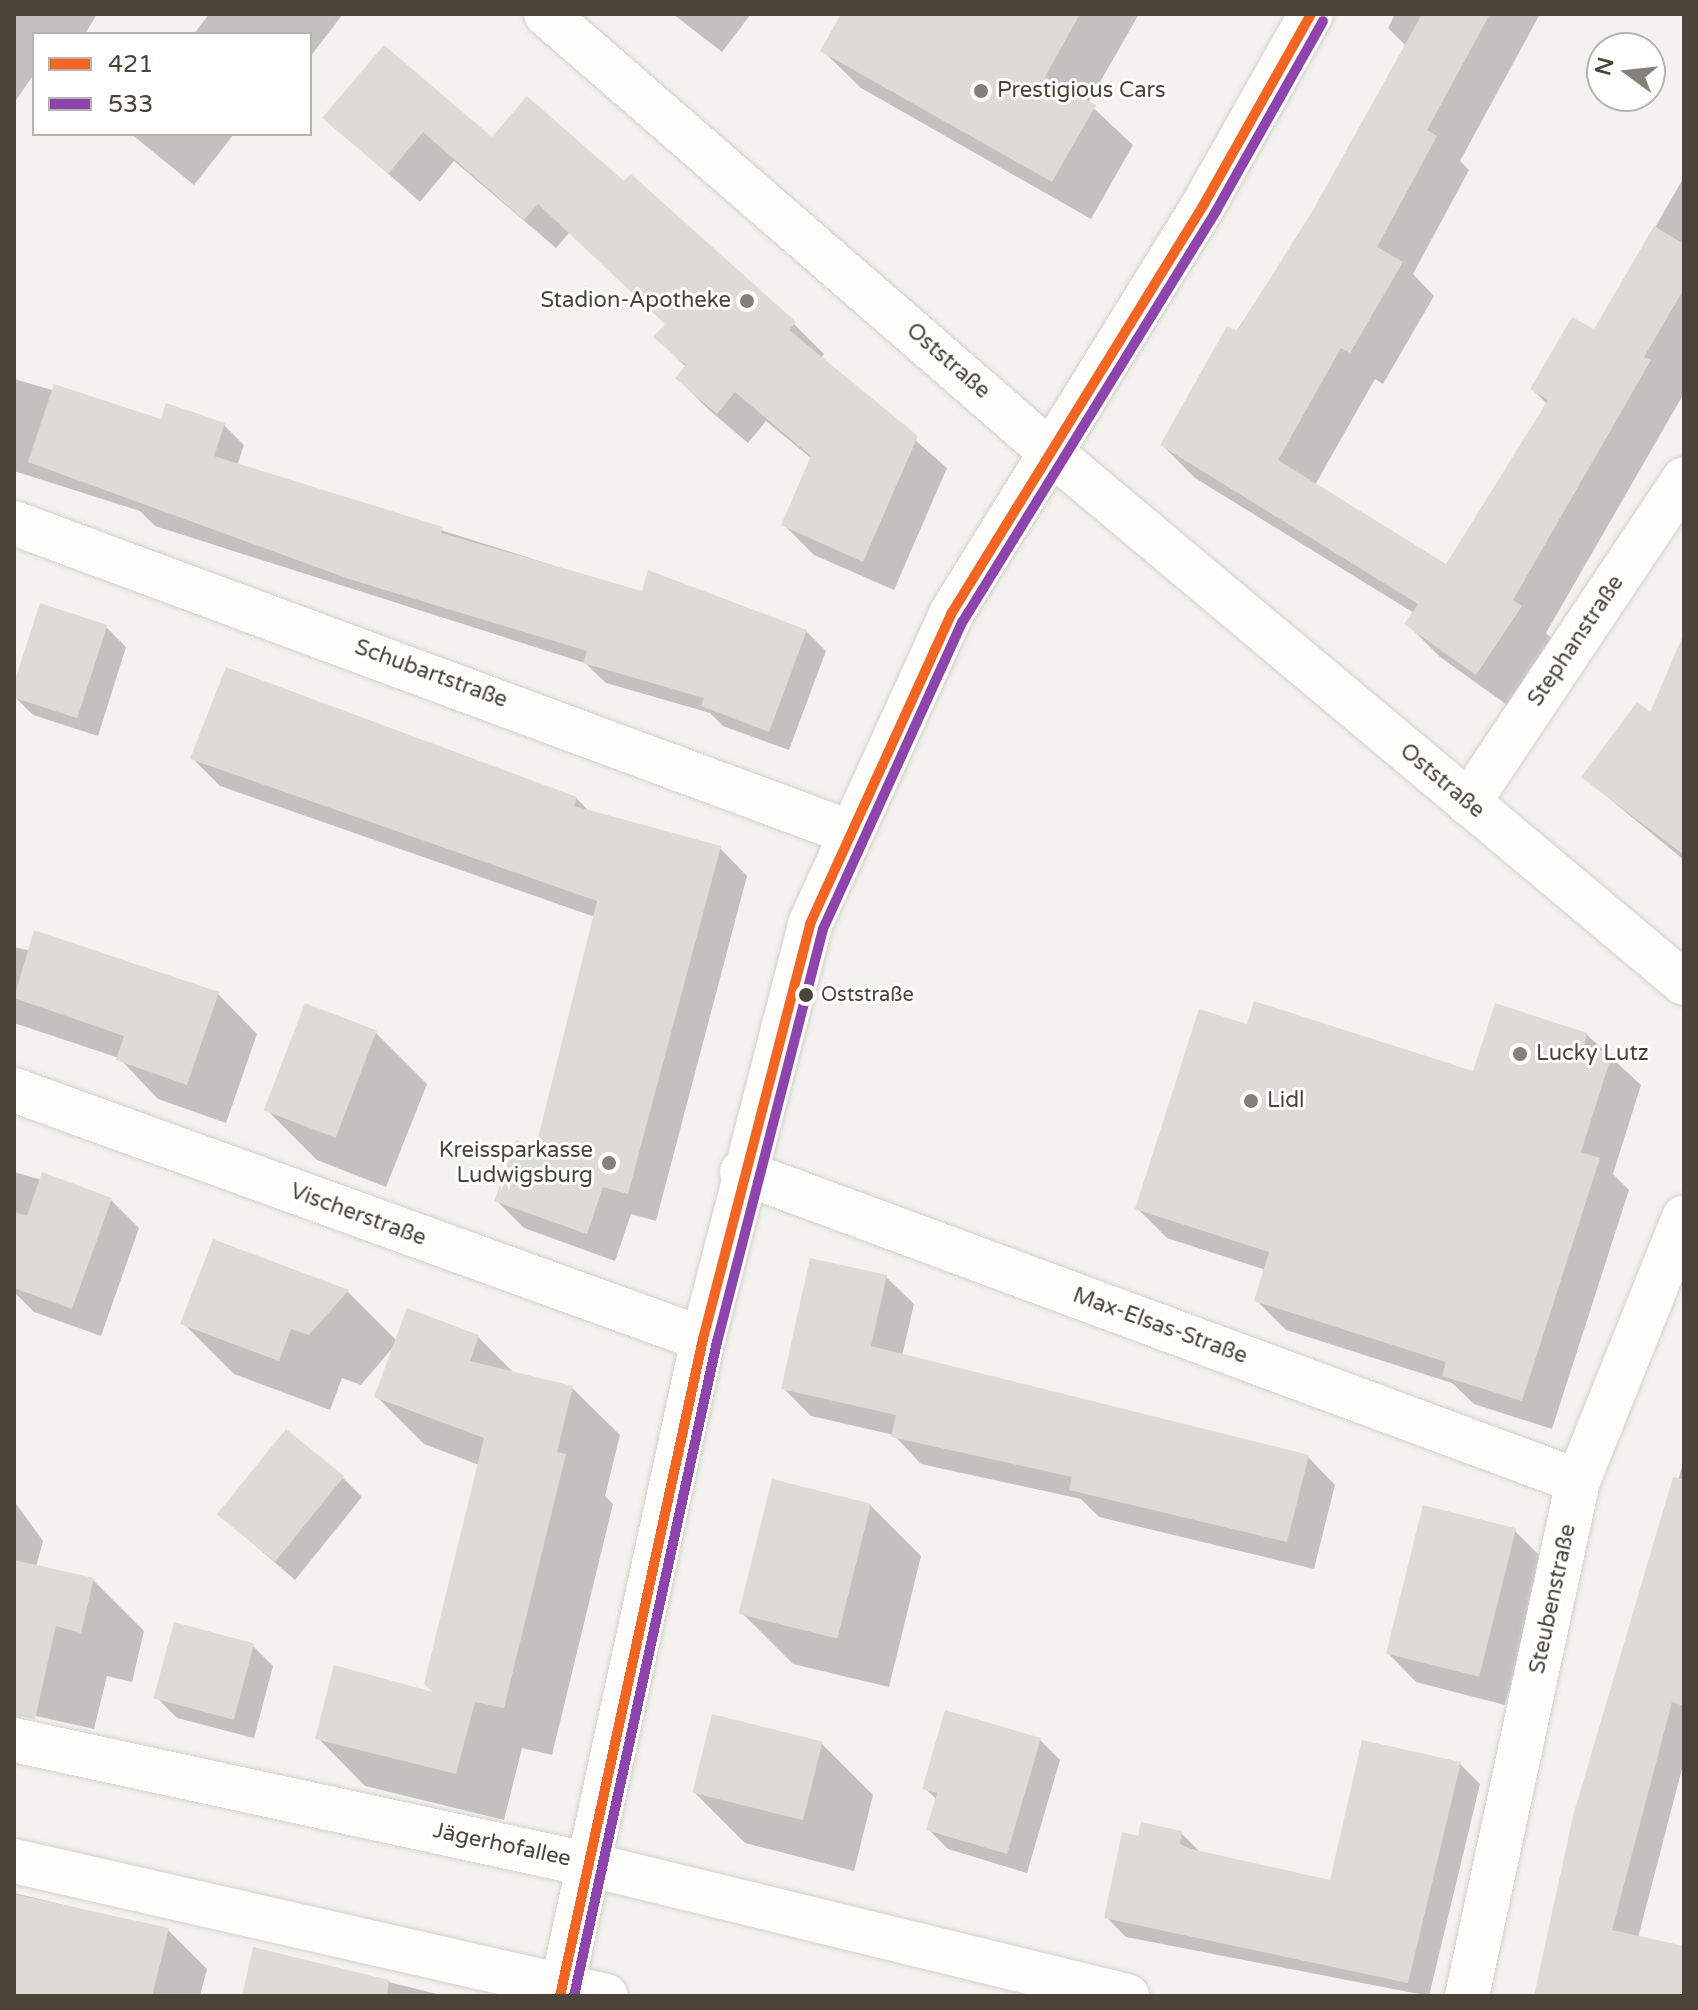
<!DOCTYPE html>
<meta charset="utf-8">
<style>
body{margin:0}
#map{position:relative;width:1698px;height:2010px;overflow:hidden;background:#f4f2ee;font-family:"Varela Round",sans-serif}
div>[style]{position:absolute}
[style*='--x']{left:calc(var(--x)*1px);top:calc(var(--y)*1px);width:calc(var(--w)*1px);rotate:calc(var(--a)*1deg)}
.shadow>*{inset:0;background:#0003}
.building>*{inset:0;background:#dedbd6;transform-origin:0 0}
.roads{filter:drop-shadow(0 0 2px #d2d0cb) drop-shadow(0 0 2px #d2d0cb)}
.minor>*{height:44px;margin:-22px;padding:0 22px;transform-origin:22px;border-radius:22px;background:#fdfdfc}
.bus-1>*{height:10px;margin:-5px;padding:0 5px;transform-origin:5px;border-radius:5px;background:#f26522}
.bus-2>*{height:10px;margin:-5px;padding:0 5px;transform-origin:5px;border-radius:5px;background:#8e44ad}
.dots>*{width:22px;height:22px;translate:-50% -50%;box-sizing:border-box;border:4px solid #fff;border-radius:50%}
span{translate:-50% -50%;white-space:nowrap;text-align:center;line-height:1.15;-webkit-text-stroke:6px #fff;paint-order:stroke}
.bus-label{font-size:20px;color:#4b4439}
.left{translate:0 -50%;text-align:left}
.poi-label{font-size:22px;color:#4b4439}
.right{translate:-100% -50%;text-align:right}
.street-label{font-size:22px;color:#4b4439}
.frame{position:absolute;inset:0;border:16px solid #4b4439;pointer-events:none}
.legend{position:absolute;left:32px;top:32px;width:280px;height:104px;box-sizing:border-box;background:#fff;border:2px solid #b7b4b0;margin:0;padding:10px 14px;list-style:none;font-size:24px;color:#4b4439}
.legend li{display:flex;align-items:center;gap:16px;height:40px}
.legend b{width:40px;border:2px solid #b7b4b0}
.north{position:absolute;left:1586px;top:32px;width:80px;height:80px;box-sizing:border-box;background:#fff;border:2px solid #b7b4b0;border-radius:50%;rotate:285deg;font-size:22px;font-weight:700;line-height:32px;text-align:center;color:#4b4439}
.north::after{content:'';display:block;margin:auto;width:28px;height:36px;background:#868178;clip-path:polygon(50% 0,100% 100%,50% 72%,0 100%)}
</style>
<div id="map">
<div class="shadow">
<div style="clip-path:polygon(14px 14px,97px 14px,85px 34px,34px 34px,34px 74px,14px 103px)"></div>
<div style="clip-path:polygon(209px 14px,343px 14px,310px 57px,310px 34px,194px 34px)"></div>
<div style="clip-path:polygon(673px 14px,751px 14px,722px 52px)"></div>
<div style="clip-path:polygon(843px 14px,1139px 14px,1088px 103px,1133px 145px,1091px 219px,861px 88px,823px 51px)"></div>
<div style="clip-path:polygon(1395px 14px,1540px 14px,1460px 161px,1469px 170px,1413px 274px,1434px 296px,1383px 384px,1375px 379px,1315px 485px,1447px 567px,1547px 404px,1532px 389px,1595px 332px,1684px 177px,1683px 395px,1546px 633px,1554px 641px,1510px 707px,1440px 657px,1407px 624px,1414px 613px,1195px 478px,1162px 445px,1315px 211px,1406px 46px,1388px 28px)"></div>
<div style="clip-path:polygon(325px 117px,492px 140px,625px 183px,794px 324px,824px 354px,821px 358px,947px 468px,894px 590px,814px 555px,783px 524px,812px 459px,766px 421px,748px 443px,708px 409px,677px 378px,687px 368px,656px 337px,667px 324px,570px 232px,556px 248px,454px 161px,420px 202px)"></div>
<div style="clip-path:polygon(131px 134px,234px 134px,194px 185px)"></div>
<div style="clip-path:polygon(14px 379px,163px 422px,224px 425px,244px 445px,237px 466px,644px 594px,806px 631px,826px 651px,789px 750px,723px 726px,710px 713px,606px 683px,585px 663px,155px 526px,140px 511px,14px 471px)"></div>
<div style="clip-path:polygon(41px 606px,106px 627px,126px 647px,98px 736px,33px 715px,14px 696px)"></div>
<div style="clip-path:polygon(1684px 638px,1684px 860px,1583px 777px,1650px 715px)"></div>
<div style="clip-path:polygon(192px 758px,576px 798px,590px 812px,720px 848px,747px 876px,656px 1221px,631px 1214px,615px 1261px,524px 1228px,496px 1200px,537px 1149px,595px 917px,220px 786px)"></div>
<div style="clip-path:polygon(14px 947px,218px 994px,257px 1034px,226px 1123px,158px 1099px,119px 1058px,14px 1023px)"></div>
<div style="clip-path:polygon(1248px 1027px,1475px 1074px,1586px 1034px,1641px 1085px,1613px 1174px,1629px 1190px,1552px 1429px,1474px 1404px,1452px 1383px,1286px 1330px,1256px 1300px,1266px 1270px,1167px 1238px,1137px 1208px)"></div>
<div style="clip-path:polygon(376px 1033px,427px 1084px,386px 1187px,317px 1160px,266px 1109px)"></div>
<div style="clip-path:polygon(14px 1172px,111px 1200px,139px 1228px,101px 1336px,34px 1312px,14px 1292px)"></div>
<div style="clip-path:polygon(215px 1242px,348px 1292px,397px 1341px,478px 1337px,515px 1374px,572px 1388px,620px 1435px,605px 1496px,613px 1504px,552px 1755px,522px 1748px,504px 1820px,365px 1786px,318px 1738px,437px 1695px,479px 1465px,424px 1444px,376px 1396px,394px 1346px,361px 1385px,342px 1378px,330px 1410px,234px 1374px,183px 1323px)"></div>
<div style="clip-path:polygon(886px 1277px,914px 1304px,902px 1356px,1308px 1457px,1335px 1485px,1314px 1569px,1099px 1517px,1081px 1499px,921px 1464px,894px 1435px,811px 1416px,783px 1388px)"></div>
<div style="clip-path:polygon(1684px 1459px,1684px 1761px,1638px 1938px,1684px 1949px,1684px 1996px,1536px 1996px)"></div>
<div style="clip-path:polygon(342px 1477px,362px 1497px,295px 1580px,219px 1514px)"></div>
<div style="clip-path:polygon(14px 1501px,43px 1541px,36px 1567px,93px 1580px,144px 1631px,132px 1682px,107px 1676px,94px 1729px,14px 1711px)"></div>
<div style="clip-path:polygon(870px 1505px,921px 1556px,889px 1687px,793px 1664px,742px 1613px)"></div>
<div style="clip-path:polygon(1515px 1531px,1544px 1560px,1505px 1705px,1416px 1682px,1387px 1652px)"></div>
<div style="clip-path:polygon(253px 1646px,273px 1666px,254px 1738px,177px 1718px,157px 1698px)"></div>
<div style="clip-path:polygon(1040px 1740px,1060px 1760px,1027px 1873px,948px 1849px,928px 1829px,937px 1800px,925px 1788px)"></div>
<div style="clip-path:polygon(822px 1744px,873px 1795px,854px 1871px,745px 1843px,694px 1792px)"></div>
<div style="clip-path:polygon(1460px 1764px,1480px 1784px,1429px 1996px,1126px 1937px,1106px 1917px,1140px 1838px,1181px 1833px,1202px 1854px,1331px 1882px)"></div>
<div style="clip-path:polygon(14px 1893px,168px 1930px,207px 1969px,200px 1996px,14px 1996px)"></div>
<div style="clip-path:polygon(255px 1949px,445px 1996px,245px 1996px)"></div>
</div>
<div class="building">
<div style="clip-path:polygon(841px 14px,1080px 14px,1045px 77px,1096px 105px,1052px 182px,820px 51px)"></div>
<div style="clip-path:polygon(1422px 14px,1490px 14px,1427px 130px,1437px 136px,1377px 247px,1403px 262px,1350px 353px,1341px 348px,1278px 460px,1446px 564px,1548px 400px,1530px 389px,1572px 317px,1594px 329px,1654px 226px,1684px 244px,1684px 289px,1644px 357px,1651px 360px,1513px 600px,1522px 606px,1476px 675px,1404px 624px,1418px 604px,1160px 445px,1227px 326px,1237px 331px,1313px 210px)"></div>
<div style="clip-path:polygon(384px 45px,492px 137px,527px 96px,624px 181px,631px 174px,796px 322px,789px 330px,918px 436px,863px 562px,781px 525px,811px 456px,735px 392px,717px 414px,675px 378px,686px 365px,653px 337px,665px 324px,538px 204px,524px 220px,423px 132px,388px 174px,322px 118px)"></div>
<div style="clip-path:polygon(54px 384px,161px 419px,166px 403px,225px 423px,214px 456px,443px 527px,441px 533px,642px 591px,648px 570px,807px 630px,769px 732px,701px 706px,704px 698px,583px 663px,587px 651px,349px 579px,28px 462px)"></div>
<div style="left:40px;top:603px;width:71px;height:98px;rotate:18deg"></div>
<div style="clip-path:polygon(1684px 633px,1684px 855px,1581px 777px,1637px 702px,1650px 712px)"></div>
<div style="clip-path:polygon(226px 667px,577px 797px,574px 806px,721px 846px,628px 1194px,603px 1187px,587px 1234px,494px 1201px,516px 1140px,536px 1146px,597px 901px,190px 759px)"></div>
<div style="clip-path:polygon(34px 930px,219px 992px,187px 1085px,116px 1060px,124px 1036px,14px 998px)"></div>
<div style="clip-path:polygon(1254px 1001px,1473px 1071px,1495px 1003px,1587px 1033px,1584px 1045px,1612px 1054px,1581px 1152px,1600px 1158px,1522px 1401px,1442px 1376px,1446px 1362px,1254px 1301px,1269px 1252px,1135px 1209px,1199px 1009px,1247px 1024px)"></div>
<div style="left:305px;top:1003px;width:77px;height:115px;rotate:21deg"></div>
<div style="clip-path:polygon(42px 1172px,112px 1198px,72px 1309px,14px 1288px,14px 1212px,27px 1216px)"></div>
<div style="clip-path:polygon(213px 1239px,349px 1290px,309px 1335px,291px 1329px,279px 1361px,180px 1324px)"></div>
<div style="clip-path:polygon(810px 1258px,887px 1275px,871px 1346px,1309px 1455px,1287px 1542px,1069px 1490px,1072px 1477px,891px 1437px,896px 1415px,781px 1389px)"></div>
<div style="clip-path:polygon(407px 1308px,479px 1335px,470px 1361px,573px 1386px,557px 1452px,566px 1454px,504px 1708px,475px 1702px,456px 1774px,315px 1739px,334px 1665px,433px 1692px,424px 1684px,484px 1438px,374px 1397px)"></div>
<div style="left:286px;top:1429px;width:75px;height:110px;rotate:39deg"></div>
<div style="clip-path:polygon(1673px 1477px,1684px 1479px,1684px 1706px,1672px 1702px,1612px 1930px,1684px 1946px,1684px 1996px,1534px 1996px,1573px 1816px)"></div>
<div style="left:772px;top:1479px;width:102px;height:139px;rotate:14deg"></div>
<div style="left:1423px;top:1505px;width:96px;height:153px;rotate:14deg"></div>
<div style="clip-path:polygon(14px 1560px,94px 1578px,81px 1633px,56px 1626px,35px 1719px,14px 1716px)"></div>
<div style="left:174px;top:1622px;width:83px;height:79px;rotate:15deg"></div>
<div style="clip-path:polygon(945px 1710px,1041px 1738px,1007px 1854px,926px 1830px,937px 1793px,922px 1789px)"></div>
<div style="left:712px;top:1714px;width:114px;height:81px;rotate:14deg"></div>
<div style="clip-path:polygon(1362px 1740px,1461px 1762px,1408px 1983px,1104px 1918px,1122px 1832px,1138px 1836px,1141px 1822px,1182px 1831px,1180px 1844px,1191px 1849px,1330px 1880px)"></div>
<div style="clip-path:polygon(14px 1894px,169px 1928px,152px 1996px,14px 1996px)"></div>
<div style="clip-path:polygon(253px 1947px,389px 1980px,387px 1996px,242px 1996px)"></div>
</div>
<div class="roads">
<div class="minor">
<div style="--x:546;--y:14;--w:663;--a:40.97"></div>
<div style="--x:1047;--y:449;--w:831;--a:39.97"></div>
<div style="--x:14;--y:523;--w:887;--a:20.31"></div>
<div style="--x:1468;--y:803;--w:389;--a:-56.3"></div>
<div style="--x:14;--y:1090;--w:733;--a:19.87"></div>
<div style="--x:742;--y:1172;--w:891;--a:20.29"></div>
<div style="--x:14;--y:1740;--w:590;--a:12.22"></div>
<div style="--x:591;--y:1865;--w:552;--a:13.73"></div>
<div style="--x:14;--y:1861;--w:607;--a:12.85"></div>
<div style="--x:560;--y:1996;--w:672;--a:-77.72"></div>
<div style="--x:703;--y:1339;--w:429;--a:-75.5"></div>
<div style="--x:810;--y:924;--w:341;--a:-65.5"></div>
<div style="--x:951;--y:614;--w:482;--a:-58.3"></div>
<div style="--x:1204;--y:204;--w:218;--a:-60.6"></div>
<div style="--x:1467;--y:1996;--w:527;--a:-77.84"></div>
<div style="--x:1578;--y:1481;--w:284;--a:-68.1"></div>
</div>
</div>
<div class="bus-1">
<div style="--x:560;--y:1996;--w:672;--a:-77.72"></div>
<div style="--x:703;--y:1339;--w:429;--a:-75.5"></div>
<div style="--x:810;--y:924;--w:341;--a:-65.5"></div>
<div style="--x:951;--y:614;--w:482;--a:-58.3"></div>
<div style="--x:1204;--y:204;--w:218;--a:-60.6"></div>
</div>
<div class="bus-2">
<div style="--x:574;--y:1996;--w:669;--a:-77.67"></div>
<div style="--x:717;--y:1342;--w:426;--a:-75.6"></div>
<div style="--x:823;--y:929;--w:338;--a:-65.6"></div>
<div style="--x:963;--y:621;--w:482;--a:-58.3"></div>
<div style="--x:1216;--y:211;--w:218;--a:-60.6"></div>
</div>
<div class="dots">
<div style="left:981px;top:91px;background:#868178"></div>
<div style="left:747px;top:301px;background:#868178"></div>
<div style="left:806px;top:995px;background:#4b4439"></div>
<div style="left:1520px;top:1054px;background:#868178"></div>
<div style="left:1251px;top:1101px;background:#868178"></div>
<div style="left:609px;top:1163px;background:#868178"></div>
</div>
<div class="bus-label">
<span class="left" style="left:821px;top:995px">Oststraße</span>
</div>
<div class="poi-label">
<span class="left" style="left:997px;top:91px">Prestigious Cars</span>
<span class="right" style="left:731px;top:301px">Stadion-Apotheke</span>
<span class="left" style="left:1536px;top:1054px">Lucky Lutz</span>
<span class="left" style="left:1267px;top:1101px">Lidl</span>
<span class="right" style="left:593px;top:1163px">Kreissparkasse<br>Ludwigsburg</span>
</div>
<div class="street-label">
<span style="left:948px;top:361px;rotate:41deg">Oststraße</span>
<span style="left:1576px;top:641px;rotate:-56deg">Stephanstraße</span>
<span style="left:431px;top:674px;rotate:20deg">Schubartstraße</span>
<span style="left:1442px;top:781px;rotate:40deg">Oststraße</span>
<span style="left:358px;top:1215px;rotate:20deg">Vischerstraße</span>
<span style="left:1160px;top:1326px;rotate:20deg">Max-Elsas-Straße</span>
<span style="left:1553px;top:1599px;rotate:-78deg">Steubenstraße</span>
<span style="left:502px;top:1845px;rotate:12deg">Jägerhofallee</span>
</div>
<div class="frame"></div>
<ul class="legend">
<li><b style="height:10px;background:#f26522"></b>421</li>
<li><b style="height:10px;background:#8e44ad"></b>533</li>
</ul>
<div class="north">N</div>
</div>
